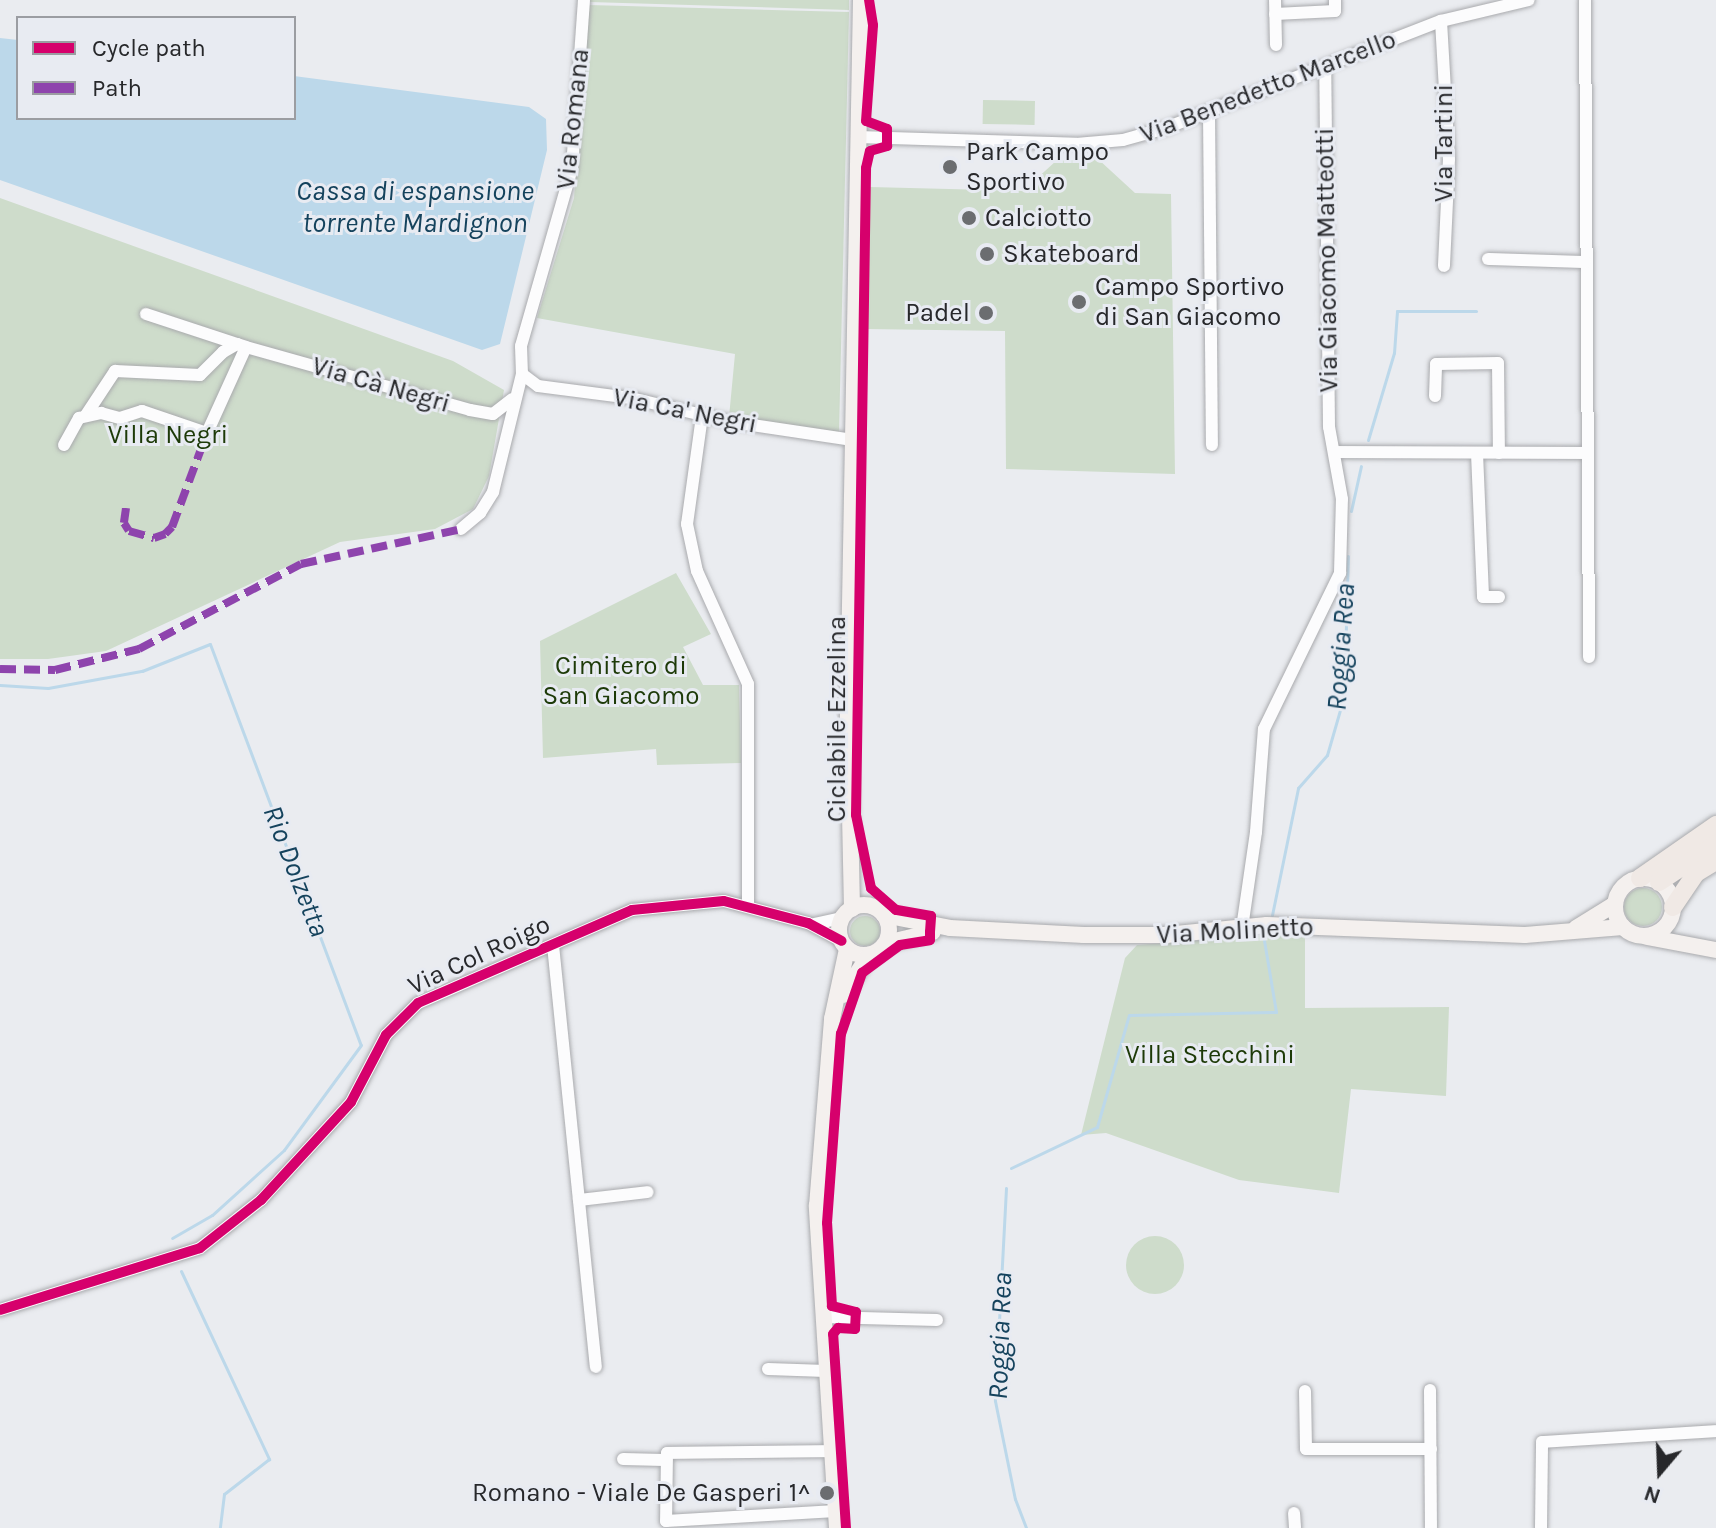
<!DOCTYPE html>
<meta charset="utf-8">
<style>
body{margin:0}
#map{position:relative;width:1716px;height:1528px;overflow:hidden;background:#eaecf0;font-family:Karla,sans-serif}
div>[style]{position:absolute}
[style*='--x']{left:calc(var(--x)*1px);top:calc(var(--y)*1px);width:calc(var(--w)*1px);rotate:calc(var(--a)*1deg)}
.green>*{inset:0;background:#cedccb;transform-origin:0 0}
.round{border-radius:50%}
.water>*{inset:0;background:#bcd8ea}
.stream>*{height:3px;margin:-1.5px;padding:0 1.5px;transform-origin:1.5px;border-radius:1.5px;background:#bcd8ea}
.roads{filter:drop-shadow(0 0 2px #a9aaad) drop-shadow(0 0 2px #a9aaad)}
.minor>*{height:12px;margin:-6px;padding:0 6px;transform-origin:6px;border-radius:6px;background:#fcfcfd}
.major>*{height:16px;margin:-8px;padding:0 8px;transform-origin:8px;border-radius:8px;background:#f4f0ee}
.major>.ring{margin:-8px;padding:0;box-sizing:content-box;background:none;border:16px solid #f4f0ee;border-radius:50%}
.highway>*{height:18px;margin:-9px;padding:0 9px;transform-origin:9px;border-radius:9px;background:#f0e9e5}
.quiet>*{height:8px;margin-top:-4px;transform-origin:0;background:repeating-linear-gradient(90deg,#8e44ad 0 16px,transparent 0 24px)}
.cycleway>*{height:10px;margin:-5px;padding:0 5px;transform-origin:5px;border-radius:5px;background:#d6006c}
.dots>*{width:22px;height:22px;translate:-50% -50%;box-sizing:border-box;border:4px solid #e8ebf2;border-radius:50%}
span{translate:-50% -50%;white-space:nowrap;text-align:center;line-height:1.15;-webkit-text-stroke:6px #e8ebf2;paint-order:stroke}
.street-label{font-size:26px;color:#27282b}
.poi-label{font-size:26px;color:#27282b}
.left{translate:0 -50%;text-align:left}
.right{translate:-100% -50%;text-align:right}
.park-label{font-size:26px;color:#1d3a08}
.water-label{font-size:28px;color:#15435d;font-style:italic}
.legend{position:absolute;left:16px;top:16px;width:280px;height:104px;box-sizing:border-box;background:#e8ebf2;border:2px solid #9b9da2;margin:0;padding:10px 14px;list-style:none;font-size:24px;color:#27282b}
.legend li{display:flex;align-items:center;gap:16px;height:40px}
.legend b{width:40px;border:2px solid #9b9da2}
.north{position:absolute;left:1620px;top:1432px;width:80px;height:80px;-webkit-text-stroke:6px #e8ebf2;paint-order:stroke;rotate:199deg;font-size:22px;font-weight:700;line-height:32px;text-align:center;color:#27282b}
.north::after{content:'';display:block;margin:auto;width:28px;height:36px;background:#27282b;clip-path:polygon(50% 0,100% 100%,50% 72%,0 100%)}
</style>
<div id="map">
<div class="green">
<div style="clip-path:polygon(590px 0,849px 0,849px 10px,590px 2px)"></div>
<div style="clip-path:polygon(589px 5px,849px 12px,839px 432px,729px 417px,735px 354px,537px 318px,574px 198px)"></div>
<div style="left:983px;top:100px;width:52px;height:24px;rotate:1deg"></div>
<div style="clip-path:polygon(1098px 159px,1135px 193px,1171px 194px,1175px 474px,1006px 469px,1005px 331px,867px 329px,870px 187px,1023px 191px,1056px 161px)"></div>
<div style="clip-path:polygon(0 198px,453px 361px,504px 390px,489px 476px,473px 509px,435px 529px,340px 542px,106px 651px,48px 659px,0 659px)"></div>
<div style="clip-path:polygon(676px 573px,711px 634px,683px 647px,703px 685px,739px 685px,741px 763px,657px 765px,656px 749px,543px 758px,540px 641px)"></div>
<div class="round" style="left:1624px;top:888px;width:38px;height:38px"></div>
<div class="round" style="left:850px;top:916px;width:30px;height:30px"></div>
<div style="clip-path:polygon(1267px 935px,1305px 935px,1305px 1008px,1449px 1007px,1446px 1096px,1351px 1089px,1339px 1193px,1239px 1180px,1106px 1133px,1081px 1135px,1125px 958px,1137px 945px)"></div>
<div class="round" style="left:1126px;top:1236px;width:58px;height:58px"></div>
</div>
<div class="water">
<div style="clip-path:polygon(0 38px,18px 40px,18px 118px,294px 118px,294px 76px,529px 107px,546px 119px,547px 150px,500px 344px,482px 350px,0 180px)"></div>
</div>
<div class="stream">
<div style="--x:1368;--y:440;--w:91;--a:-73.4"></div>
<div style="--x:1394;--y:353;--w:42;--a:-85.9"></div>
<div style="--x:1397;--y:311;--w:79;--a:0"></div>
<div style="--x:1351;--y:511;--w:46;--a:-77.5"></div>
<div style="--x:0;--y:685;--w:48;--a:3.6"></div>
<div style="--x:48;--y:688;--w:96;--a:-10.3"></div>
<div style="--x:142;--y:671;--w:73;--a:-21.7"></div>
<div style="--x:210;--y:644;--w:428;--a:69.4"></div>
<div style="--x:361;--y:1045;--w:130;--a:126.3"></div>
<div style="--x:284;--y:1150;--w:97;--a:137.9"></div>
<div style="--x:212;--y:1215;--w:46;--a:150.1"></div>
<div style="--x:1272;--y:915;--w:130;--a:-78.4"></div>
<div style="--x:1298;--y:788;--w:44;--a:-48.7"></div>
<div style="--x:1327;--y:755;--w:61;--a:-73.9"></div>
<div style="--x:1344;--y:696;--w:140;--a:-88.4"></div>
<div style="--x:1011;--y:1168;--w:95;--a:-25.5"></div>
<div style="--x:1097;--y:1127;--w:116;--a:-74.1"></div>
<div style="--x:1129;--y:1015;--w:147;--a:-1.2"></div>
<div style="--x:1276;--y:1012;--w:73;--a:-99.5"></div>
<div style="--x:1006;--y:1188;--w:213;--a:93"></div>
<div style="--x:995;--y:1401;--w:100;--a:78.5"></div>
<div style="--x:1015;--y:1499;--w:31;--a:69"></div>
<div style="--x:181;--y:1271;--w:208;--a:64.9"></div>
<div style="--x:269;--y:1459;--w:57;--a:142.1"></div>
<div style="--x:224;--y:1494;--w:34;--a:97"></div>
</div>
<div class="roads">
<div class="minor">
<div style="--x:584;--y:0;--w:168;--a:94.1"></div>
<div style="--x:572;--y:168;--w:185;--a:106"></div>
<div style="--x:521;--y:346;--w:28;--a:88"></div>
<div style="--x:522;--y:374;--w:20;--a:37"></div>
<div style="--x:538;--y:386;--w:94;--a:7.4"></div>
<div style="--x:631;--y:398;--w:104;--a:13.4"></div>
<div style="--x:732;--y:422;--w:122;--a:8.5"></div>
<div style="--x:1275;--y:0;--w:45;--a:88.7"></div>
<div style="--x:1585;--y:0;--w:657;--a:89.65"></div>
<div style="--x:1275;--y:14;--w:60;--a:-2.9"></div>
<div style="--x:1335;--y:11;--w:11;--a:-90"></div>
<div style="--x:1441;--y:21;--w:138;--a:86.7"></div>
<div style="--x:1449;--y:159;--w:107;--a:92.7"></div>
<div style="--x:1209;--y:111;--w:334;--a:89.5"></div>
<div style="--x:858;--y:137;--w:218;--a:1.8"></div>
<div style="--x:1076;--y:144;--w:47;--a:-4.9"></div>
<div style="--x:1123;--y:140;--w:45;--a:-15.6"></div>
<div style="--x:1166;--y:128;--w:295;--a:-21.3"></div>
<div style="--x:1441;--y:21;--w:90;--a:-13.4"></div>
<div style="--x:1488;--y:259;--w:97;--a:1.8"></div>
<div style="--x:146;--y:314;--w:96;--a:18.2"></div>
<div style="--x:1435;--y:396;--w:32;--a:-88"></div>
<div style="--x:1436;--y:364;--w:62;--a:-0.9"></div>
<div style="--x:1498;--y:363;--w:90;--a:89.4"></div>
<div style="--x:86;--y:415;--w:53;--a:-56.6"></div>
<div style="--x:115;--y:371;--w:85;--a:2.7"></div>
<div style="--x:200;--y:375;--w:33;--a:-45"></div>
<div style="--x:223;--y:352;--w:16;--a:-30"></div>
<div style="--x:237;--y:344;--w:9;--a:18"></div>
<div style="--x:702;--y:416;--w:109;--a:97.9"></div>
<div style="--x:687;--y:524;--w:48;--a:78"></div>
<div style="--x:697;--y:571;--w:124;--a:65.7"></div>
<div style="--x:748;--y:684;--w:221;--a:90"></div>
<div style="--x:64;--y:445;--w:31;--a:-61"></div>
<div style="--x:79;--y:418;--w:23;--a:-13"></div>
<div style="--x:101;--y:413;--w:20;--a:15"></div>
<div style="--x:120;--y:418;--w:23;--a:-18"></div>
<div style="--x:142;--y:411;--w:69;--a:18.7"></div>
<div style="--x:207;--y:433;--w:94;--a:-65.6"></div>
<div style="--x:246;--y:347;--w:233;--a:15.7"></div>
<div style="--x:470;--y:410;--w:23;--a:10"></div>
<div style="--x:493;--y:414;--w:24;--a:-38"></div>
<div style="--x:1336;--y:452;--w:251;--a:0.2"></div>
<div style="--x:1477;--y:453;--w:144;--a:87.6"></div>
<div style="--x:1483;--y:597;--w:16;--a:0"></div>
<div style="--x:461;--y:529;--w:25;--a:-40"></div>
<div style="--x:480;--y:513;--w:25;--a:-58"></div>
<div style="--x:493;--y:492;--w:122;--a:-76.2"></div>
<div style="--x:814;--y:924;--w:29;--a:-12"></div>
<div style="--x:1242;--y:928;--w:97;--a:-81.7"></div>
<div style="--x:1256;--y:832;--w:103;--a:-85.6"></div>
<div style="--x:1264;--y:729;--w:174;--a:-64"></div>
<div style="--x:1340;--y:573;--w:74;--a:-88.5"></div>
<div style="--x:1342;--y:499;--w:73;--a:-100.2"></div>
<div style="--x:1329;--y:427;--w:360;--a:-90.6"></div>
<div style="--x:553;--y:945;--w:424;--a:84.2"></div>
<div style="--x:579;--y:1200;--w:69;--a:-6.6"></div>
<div style="--x:0;--y:1310;--w:209;--a:-17.2"></div>
<div style="--x:200;--y:1248;--w:78;--a:-38.2"></div>
<div style="--x:261;--y:1200;--w:133;--a:-47.4"></div>
<div style="--x:351;--y:1102;--w:76;--a:-62.4"></div>
<div style="--x:386;--y:1035;--w:45;--a:-45"></div>
<div style="--x:418;--y:1003;--w:233;--a:-23.5"></div>
<div style="--x:632;--y:910;--w:92;--a:-5.6"></div>
<div style="--x:724;--y:901;--w:87;--a:14.7"></div>
<div style="--x:808;--y:923;--w:38;--a:28"></div>
<div style="--x:823;--y:1317;--w:114;--a:1.5"></div>
<div style="--x:768;--y:1369;--w:58;--a:2"></div>
<div style="--x:1430;--y:1390;--w:138;--a:89.6"></div>
<div style="--x:1305;--y:1391;--w:58;--a:89"></div>
<div style="--x:1306;--y:1449;--w:125;--a:0"></div>
<div style="--x:832;--y:1451;--w:165;--a:179.3"></div>
<div style="--x:667;--y:1453;--w:68;--a:90.8"></div>
<div style="--x:666;--y:1521;--w:170;--a:-3.4"></div>
<div style="--x:623;--y:1459;--w:41;--a:1.4"></div>
<div style="--x:1294;--y:1513;--w:15;--a:86"></div>
<div style="--x:1541;--y:1528;--w:86;--a:-89.3"></div>
<div style="--x:1542;--y:1442;--w:174;--a:-3.6"></div>
</div>
<div class="major">
<div class="ring" style="left:1615px;top:878px;width:42px;height:42px"></div>
<div class="ring" style="left:839px;top:905px;width:34px;height:34px"></div>
<div style="--x:852;--y:909;--w:194;--a:-91.2"></div>
<div style="--x:848;--y:715;--w:715;--a:-88.96"></div>
<div style="--x:884;--y:915;--w:67;--a:11.1"></div>
<div style="--x:950;--y:928;--w:134;--a:3"></div>
<div style="--x:1084;--y:935;--w:82;--a:0"></div>
<div style="--x:1166;--y:935;--w:101;--a:-5.7"></div>
<div style="--x:1267;--y:925;--w:258;--a:2.2"></div>
<div style="--x:1525;--y:935;--w:98;--a:-4.7"></div>
<div style="--x:1576;--y:928;--w:46;--a:-31.6"></div>
<div style="--x:1647;--y:937;--w:70;--a:10.7"></div>
<div style="--x:886;--y:943;--w:48;--a:-13.2"></div>
<div style="--x:843;--y:995;--w:48;--a:-57"></div>
<div style="--x:837;--y:1528;--w:323;--a:-93.6"></div>
<div style="--x:817;--y:1206;--w:188;--a:-85.4"></div>
<div style="--x:832;--y:1019;--w:72;--a:-77.9"></div>
</div>
<div class="highway">
<div style="--x:1640;--y:878;--w:93;--a:-34.9"></div>
<div style="--x:1659;--y:882;--w:69;--a:-33.7"></div>
<div style="--x:1673;--y:907;--w:41;--a:-55.9"></div>
<div style="--x:1696;--y:873;--w:23;--a:-31"></div>
</div>
</div>
<div class="quiet">
<div style="--x:126;--y:508;--w:15;--a:98"></div>
<div style="--x:124;--y:523;--w:9;--a:58"></div>
<div style="--x:129;--y:531;--w:26;--a:16"></div>
<div style="--x:154;--y:538;--w:12;--a:-20"></div>
<div style="--x:165;--y:534;--w:10;--a:-45"></div>
<div style="--x:172;--y:527;--w:100;--a:-69.6"></div>
<div style="--x:0;--y:669;--w:55;--a:1"></div>
<div style="--x:55;--y:670;--w:87;--a:-14"></div>
<div style="--x:139;--y:649;--w:183;--a:-27.7"></div>
<div style="--x:301;--y:564;--w:164;--a:-12.3"></div>
</div>
<div class="cycleway">
<div style="--x:0;--y:1310;--w:209;--a:-17.2"></div>
<div style="--x:200;--y:1248;--w:78;--a:-38.2"></div>
<div style="--x:261;--y:1200;--w:133;--a:-47.4"></div>
<div style="--x:351;--y:1102;--w:76;--a:-62.4"></div>
<div style="--x:386;--y:1035;--w:45;--a:-45"></div>
<div style="--x:418;--y:1003;--w:233;--a:-23.5"></div>
<div style="--x:632;--y:910;--w:92;--a:-5.6"></div>
<div style="--x:724;--y:901;--w:87;--a:14.7"></div>
<div style="--x:808;--y:923;--w:38;--a:28"></div>
<div style="--x:846;--y:1528;--w:194;--a:-93.8"></div>
<div style="--x:833;--y:1334;--w:8;--a:-50"></div>
<div style="--x:838;--y:1328;--w:17;--a:3"></div>
<div style="--x:855;--y:1329;--w:17;--a:-87"></div>
<div style="--x:856;--y:1312;--w:25;--a:-166"></div>
<div style="--x:832;--y:1306;--w:83;--a:-93.4"></div>
<div style="--x:827;--y:1223;--w:190;--a:-85.8"></div>
<div style="--x:841;--y:1034;--w:65;--a:-71"></div>
<div style="--x:862;--y:973;--w:47;--a:-36.4"></div>
<div style="--x:900;--y:945;--w:30;--a:-9"></div>
<div style="--x:930;--y:940;--w:8;--a:-90"></div>
<div style="--x:930;--y:932;--w:16;--a:-86"></div>
<div style="--x:931;--y:916;--w:36;--a:-170"></div>
<div style="--x:896;--y:910;--w:33;--a:-139"></div>
<div style="--x:871;--y:888;--w:75;--a:-101.6"></div>
<div style="--x:856;--y:815;--w:647;--a:-89.11"></div>
<div style="--x:866;--y:168;--w:17;--a:-77"></div>
<div style="--x:870;--y:151;--w:18;--a:-16"></div>
<div style="--x:887;--y:146;--w:17;--a:-90"></div>
<div style="--x:887;--y:129;--w:22;--a:-159"></div>
<div style="--x:866;--y:121;--w:96;--a:-85.8"></div>
<div style="--x:873;--y:25;--w:25;--a:-99"></div>
</div>
<div class="dots">
<div style="left:950px;top:167px;background:#6b6d70"></div>
<div style="left:969px;top:218px;background:#6b6d70"></div>
<div style="left:987px;top:254px;background:#6b6d70"></div>
<div style="left:1079px;top:302px;background:#6b6d70"></div>
<div style="left:986px;top:313px;background:#6b6d70"></div>
<div style="left:827px;top:1493px;background:#6b6d70"></div>
</div>
<div class="street-label">
<span style="left:1268px;top:87px;rotate:-21deg">Via Benedetto Marcello</span>
<span style="left:573px;top:119px;rotate:-84deg">Via Romana</span>
<span style="left:1444px;top:143px;rotate:-90deg">Via Tartini</span>
<span style="left:1327px;top:260px;rotate:-91deg">Via Giacomo Matteotti</span>
<span style="left:381px;top:385px;rotate:16deg">Via Cà Negri</span>
<span style="left:685px;top:411px;rotate:11deg">Via Ca' Negri</span>
<span style="left:837px;top:719px;rotate:-90deg">Ciclabile Ezzelina</span>
<span style="left:1235px;top:931px;rotate:-3deg">Via Molinetto</span>
<span style="left:479px;top:955px;rotate:-25deg">Via Col Roigo</span>
</div>
<div class="poi-label">
<span class="left" style="left:966px;top:167px">Park Campo<br>Sportivo</span>
<span class="left" style="left:985px;top:218px">Calciotto</span>
<span class="left" style="left:1003px;top:254px">Skateboard</span>
<span class="left" style="left:1095px;top:302px">Campo Sportivo<br>di San Giacomo</span>
<span class="right" style="left:970px;top:313px">Padel</span>
<span class="right" style="left:811px;top:1493px">Romano - Viale De Gasperi 1^</span>
</div>
<div class="park-label">
<span style="left:168px;top:435px">Villa Negri</span>
<span style="left:621px;top:681px">Cimitero di<br>San Giacomo</span>
<span style="left:1210px;top:1055px">Villa Stecchini</span>
</div>
<div class="water-label">
<span style="left:415px;top:207px">Cassa di espansione<br>torrente Mardignon</span>
<span style="left:1341px;top:647px;rotate:-86deg">Roggia Rea</span>
<span style="left:296px;top:871px;rotate:69deg">Rio Dolzetta</span>
<span style="left:1000px;top:1336px;rotate:-88deg">Roggia Rea</span>
</div>
<ul class="legend">
<li><b style="height:10px;background:#d6006c"></b>Cycle path</li>
<li><b style="height:10px;background:#8e44ad"></b>Path</li>
</ul>
<div class="north">N</div>
</div>
